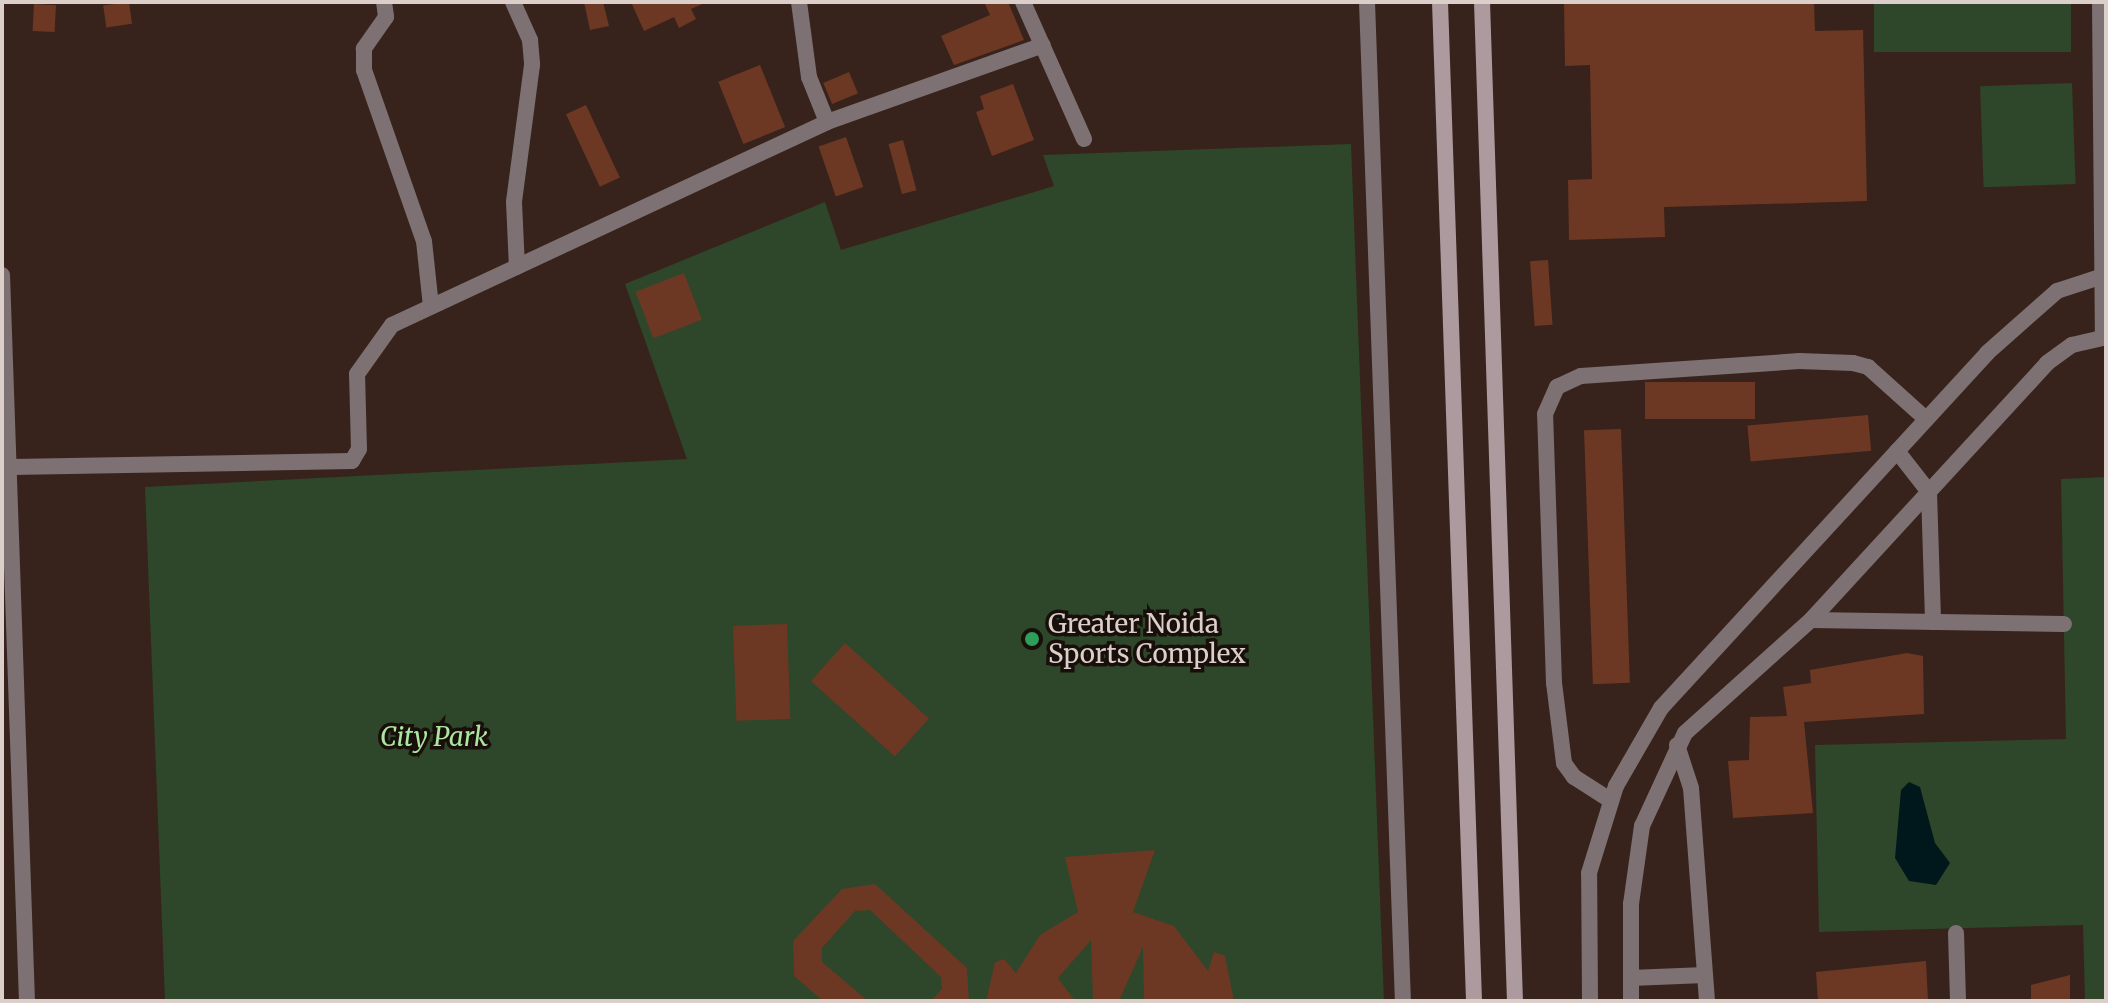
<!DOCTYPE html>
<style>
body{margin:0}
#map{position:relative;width:2108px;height:1003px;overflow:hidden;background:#37231b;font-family:Merriweather,serif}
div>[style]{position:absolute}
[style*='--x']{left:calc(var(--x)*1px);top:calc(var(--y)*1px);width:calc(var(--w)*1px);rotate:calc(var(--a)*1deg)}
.green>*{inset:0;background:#2e4629;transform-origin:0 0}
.water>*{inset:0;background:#00181b}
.building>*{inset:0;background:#6c3823;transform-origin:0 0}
.street>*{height:16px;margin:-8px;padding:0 8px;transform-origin:8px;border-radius:8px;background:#7d7174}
.secondary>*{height:16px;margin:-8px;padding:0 8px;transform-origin:8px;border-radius:8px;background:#ad9a9e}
.dots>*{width:22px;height:22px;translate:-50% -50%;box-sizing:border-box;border:4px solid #180f0b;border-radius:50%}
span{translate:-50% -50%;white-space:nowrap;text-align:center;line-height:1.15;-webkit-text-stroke:7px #180f0b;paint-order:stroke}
.poi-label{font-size:26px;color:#dccec9}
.left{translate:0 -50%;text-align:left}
.park-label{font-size:26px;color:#ace6a0;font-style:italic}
.frame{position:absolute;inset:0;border:4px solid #dccec9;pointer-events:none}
</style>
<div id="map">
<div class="green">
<div style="left:1874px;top:2px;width:197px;height:50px"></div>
<div style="left:2072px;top:83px;width:101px;height:92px;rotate:88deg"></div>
<div style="clip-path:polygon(1351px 144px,1384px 1001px,165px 1001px,145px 487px,687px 459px,625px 284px,825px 202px,841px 250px,1054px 186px,1043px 155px)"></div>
<div style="clip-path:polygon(2106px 477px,2106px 1001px,2085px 1001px,2083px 925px,1819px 932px,1815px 745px,2066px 739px,2061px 479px)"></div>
</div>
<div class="water">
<div style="clip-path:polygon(1909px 782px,1920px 787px,1935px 843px,1950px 863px,1936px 885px,1909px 881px,1895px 858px,1901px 790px)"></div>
</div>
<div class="building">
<div style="left:129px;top:2px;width:22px;height:26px;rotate:82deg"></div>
<div style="clip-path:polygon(584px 2px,603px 2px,609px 26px,590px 30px)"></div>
<div style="clip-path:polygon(631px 2px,707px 2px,691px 9px,696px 19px,679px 28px,674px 17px,644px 31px)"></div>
<div style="clip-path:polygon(984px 2px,1008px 2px,1024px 40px,954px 65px,941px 36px,990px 15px)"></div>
<div style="clip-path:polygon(1564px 2px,1814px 2px,1815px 31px,1863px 30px,1867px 201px,1664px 207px,1665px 237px,1569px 240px,1568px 180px,1592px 179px,1590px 65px,1565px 66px)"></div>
<div style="left:34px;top:4px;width:22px;height:27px;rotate:3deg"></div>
<div style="left:760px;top:65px;width:67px;height:45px;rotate:68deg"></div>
<div style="left:849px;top:72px;width:23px;height:28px;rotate:67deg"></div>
<div style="clip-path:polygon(1013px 84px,1034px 140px,992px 156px,976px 112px,984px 109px,980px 96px)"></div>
<div style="left:586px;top:105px;width:80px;height:22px;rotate:65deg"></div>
<div style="left:846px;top:137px;width:53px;height:29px;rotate:71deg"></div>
<div style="left:903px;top:140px;width:52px;height:15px;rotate:75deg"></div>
<div style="left:1548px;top:260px;width:65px;height:18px;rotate:86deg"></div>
<div style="left:684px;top:273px;width:50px;height:52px;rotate:69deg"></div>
<div style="left:1755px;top:382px;width:37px;height:110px;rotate:90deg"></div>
<div style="left:1868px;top:415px;width:36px;height:121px;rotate:85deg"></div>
<div style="left:1621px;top:429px;width:254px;height:37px;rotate:88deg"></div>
<div style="left:787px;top:624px;width:95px;height:54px;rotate:88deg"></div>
<div style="left:845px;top:643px;width:113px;height:51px;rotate:42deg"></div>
<div style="clip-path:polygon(1907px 653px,1923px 656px,1924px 714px,1804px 722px,1813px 813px,1733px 818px,1728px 761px,1749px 760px,1750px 717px,1787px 716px,1783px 687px,1811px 683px,1810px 670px)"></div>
<div style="clip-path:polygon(1155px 850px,1133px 912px,1174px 926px,1208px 971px,1214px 952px,1225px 956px,1234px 1001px,1144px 1001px,1143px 947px,1119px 1001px,1093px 1001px,1091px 940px,1058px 978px,1075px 1001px,986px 1001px,995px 962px,1004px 959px,1016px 973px,1040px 935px,1078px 912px,1065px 857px)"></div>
<div style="clip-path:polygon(875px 884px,967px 968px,969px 1001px,931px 1001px,942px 989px,941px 977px,870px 910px,855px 911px,822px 948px,822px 962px,868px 1001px,823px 1001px,794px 976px,793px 941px,842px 889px)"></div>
<div style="clip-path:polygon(1926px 961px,1928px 1001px,1818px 1001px,1816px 972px)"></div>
<div style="clip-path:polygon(2070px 975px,2070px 1001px,2031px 1001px,2031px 985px)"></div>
</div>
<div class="street">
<div style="--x:384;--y:2;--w:15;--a:82"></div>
<div style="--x:386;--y:17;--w:39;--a:125"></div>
<div style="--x:364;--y:49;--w:21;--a:90"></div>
<div style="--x:364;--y:70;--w:181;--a:70.7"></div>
<div style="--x:424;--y:241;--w:65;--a:83.9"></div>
<div style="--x:513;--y:2;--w:42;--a:65.9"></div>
<div style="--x:530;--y:40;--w:25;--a:85"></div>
<div style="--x:532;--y:65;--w:138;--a:97.5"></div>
<div style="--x:514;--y:202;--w:65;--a:87.4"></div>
<div style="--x:799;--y:2;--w:76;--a:82.4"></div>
<div style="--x:809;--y:77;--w:48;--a:68.2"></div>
<div style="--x:1023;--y:2;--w:150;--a:66"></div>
<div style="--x:1367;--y:2;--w:1000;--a:87.94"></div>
<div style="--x:2100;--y:2;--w:335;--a:89.5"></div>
<div style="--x:2;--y:275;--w:726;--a:88.03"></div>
<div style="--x:1897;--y:451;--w:52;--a:52"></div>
<div style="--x:1929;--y:492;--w:130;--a:88.2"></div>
<div style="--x:12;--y:467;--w:340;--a:-1"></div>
<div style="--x:352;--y:461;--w:14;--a:-60"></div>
<div style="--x:359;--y:449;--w:75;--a:-91.5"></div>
<div style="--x:357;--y:374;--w:60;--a:-54.5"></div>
<div style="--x:392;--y:325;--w:480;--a:-25"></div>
<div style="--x:827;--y:122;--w:229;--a:-19.6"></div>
<div style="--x:1811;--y:620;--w:253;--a:0.9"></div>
<div style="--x:1677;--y:745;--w:45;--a:72"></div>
<div style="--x:1691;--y:788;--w:214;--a:85.7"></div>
<div style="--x:1610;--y:800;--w:43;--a:-147.4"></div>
<div style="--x:1574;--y:777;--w:17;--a:-126"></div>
<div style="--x:1564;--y:763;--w:81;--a:-97.1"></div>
<div style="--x:1554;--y:683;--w:269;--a:-91.9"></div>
<div style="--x:1545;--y:414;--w:30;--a:-66"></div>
<div style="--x:1557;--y:387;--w:26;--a:-25"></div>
<div style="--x:1581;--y:376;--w:219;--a:-3.9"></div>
<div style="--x:1799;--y:361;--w:54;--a:2.1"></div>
<div style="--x:1853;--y:363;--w:16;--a:15"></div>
<div style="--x:1868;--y:367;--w:78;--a:41.9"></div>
<div style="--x:1956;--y:933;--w:68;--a:88.3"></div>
<div style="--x:1631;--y:978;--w:74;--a:-2.3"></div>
<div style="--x:1590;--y:1001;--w:128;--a:-90.4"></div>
<div style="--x:1589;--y:873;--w:91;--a:-72.8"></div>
<div style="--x:1616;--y:786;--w:90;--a:-60"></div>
<div style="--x:1661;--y:708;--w:482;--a:-47.4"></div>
<div style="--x:1987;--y:353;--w:94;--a:-41.5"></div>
<div style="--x:2057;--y:291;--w:52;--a:-18.1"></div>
<div style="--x:1631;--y:1001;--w:97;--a:-90"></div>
<div style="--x:1631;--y:904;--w:79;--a:-82"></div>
<div style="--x:1642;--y:826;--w:102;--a:-65.2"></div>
<div style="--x:1685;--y:733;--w:169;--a:-41.9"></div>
<div style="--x:1811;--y:620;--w:349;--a:-47.4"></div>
<div style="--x:2047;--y:363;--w:31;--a:-36"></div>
<div style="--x:2072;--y:345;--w:35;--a:-13"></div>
</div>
<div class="secondary">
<div style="--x:1440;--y:2;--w:1000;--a:88.05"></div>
<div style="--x:1482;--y:2;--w:1000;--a:88.11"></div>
</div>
<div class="dots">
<div style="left:1032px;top:639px;background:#2e9e5b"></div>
</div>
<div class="poi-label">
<span class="left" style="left:1048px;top:639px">Greater Noida<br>Sports Complex</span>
</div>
<div class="park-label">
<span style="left:434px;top:737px">City Park</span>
</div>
<div class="frame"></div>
</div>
